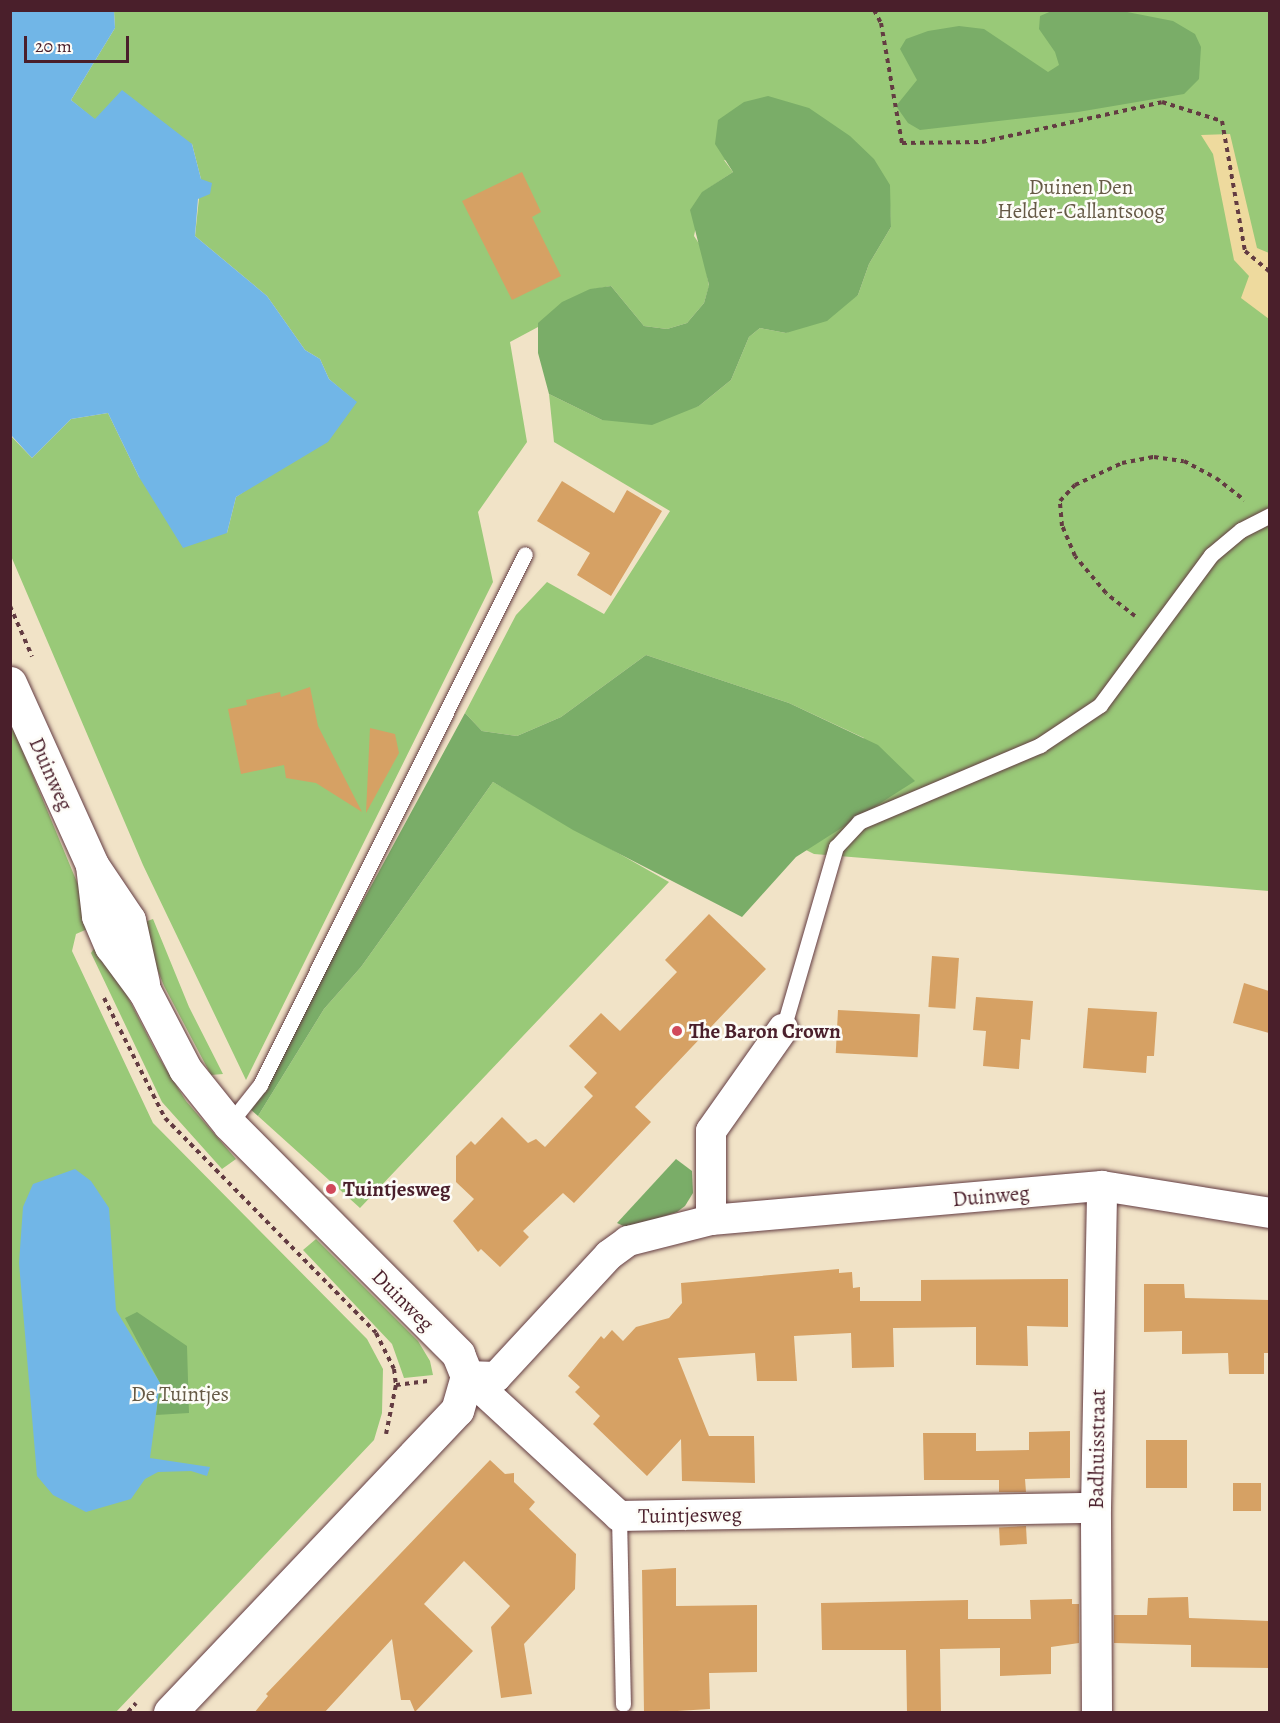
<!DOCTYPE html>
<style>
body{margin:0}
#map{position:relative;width:1280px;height:1723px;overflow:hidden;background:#f1e3c7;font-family:Alegreya,serif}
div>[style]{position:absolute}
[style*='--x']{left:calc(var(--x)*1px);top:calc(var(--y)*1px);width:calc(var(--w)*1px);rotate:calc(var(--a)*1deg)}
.green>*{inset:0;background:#99c978}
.forest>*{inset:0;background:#7aad68}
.sand>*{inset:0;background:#eeda9e}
.water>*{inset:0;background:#71b6e7}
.building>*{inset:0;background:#d6a164;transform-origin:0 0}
.path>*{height:4px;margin-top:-2px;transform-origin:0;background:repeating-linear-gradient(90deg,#633c42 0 4.5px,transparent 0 9px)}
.roads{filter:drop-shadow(0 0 2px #633c42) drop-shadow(0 0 2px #633c42)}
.lane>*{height:15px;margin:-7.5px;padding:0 7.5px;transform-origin:7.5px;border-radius:7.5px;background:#fff}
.street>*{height:30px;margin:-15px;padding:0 15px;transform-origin:15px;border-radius:15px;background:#fff}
.secondary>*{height:33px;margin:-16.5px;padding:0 16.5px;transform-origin:16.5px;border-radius:16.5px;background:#fff}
.dots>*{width:16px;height:16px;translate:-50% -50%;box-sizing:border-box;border:3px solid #fdfcf7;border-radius:50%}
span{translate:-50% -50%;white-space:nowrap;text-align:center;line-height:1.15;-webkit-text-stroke:5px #fdfcf7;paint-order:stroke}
.park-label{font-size:21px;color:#665a46}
.street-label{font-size:21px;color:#4a1f2b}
.poi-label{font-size:21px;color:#4a1f2b;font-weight:700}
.left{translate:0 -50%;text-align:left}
.frame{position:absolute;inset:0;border:12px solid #4a1f2b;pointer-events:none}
.scale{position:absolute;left:24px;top:36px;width:105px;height:27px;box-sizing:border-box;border:3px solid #4a1f2b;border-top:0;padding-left:8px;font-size:18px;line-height:21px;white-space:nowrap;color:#4a1f2b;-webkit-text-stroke:4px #fdfcf7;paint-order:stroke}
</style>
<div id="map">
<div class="green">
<div style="clip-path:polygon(114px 11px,1269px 11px,1269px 891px,814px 854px,798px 846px,864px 738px,789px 703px,646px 655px,561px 717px,517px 736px,482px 731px,465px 713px,516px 615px,547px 582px,604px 614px,670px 511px,554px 442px,549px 394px,602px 420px,699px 406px,731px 380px,749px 337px,760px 328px,786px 333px,858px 295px,869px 264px,891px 227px,889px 184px,724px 160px,733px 172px,703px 192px,694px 236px,702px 248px,709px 286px,704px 303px,687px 323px,667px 329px,644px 326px,611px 286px,589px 290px,538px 327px,510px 342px,527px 442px,478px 512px,493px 582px,246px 1080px,143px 865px,11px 556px,10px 435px,32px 458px,71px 419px,108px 413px,139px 477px,227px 533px,236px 497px,277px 469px,356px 402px,329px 379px,320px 359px,305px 350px,267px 296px,195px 236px,201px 179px,192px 144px,95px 120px,71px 100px,115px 28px)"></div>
<div style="clip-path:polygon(11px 723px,84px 899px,92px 927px,76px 934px,72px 951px,153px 1123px,367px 1339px,383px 1369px,382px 1413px,374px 1440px,116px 1712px,11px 1712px)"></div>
<div style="clip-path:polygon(493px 782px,669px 882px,360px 1208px,258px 1116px,324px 1009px,361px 967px)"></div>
<div style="clip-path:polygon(153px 919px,189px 1007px,223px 1074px,211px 1075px,164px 986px,139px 924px)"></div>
<div style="clip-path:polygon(99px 941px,158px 1056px,186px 1101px,236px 1159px,222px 1169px,162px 1102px,91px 953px)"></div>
<div style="clip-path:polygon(316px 1239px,418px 1341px,430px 1361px,433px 1375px,404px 1378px,392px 1344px,303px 1250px)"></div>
</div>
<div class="forest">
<div style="clip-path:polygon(1054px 10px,1122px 11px,1173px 21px,1195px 34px,1201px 47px,1199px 79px,1184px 94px,1078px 112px,920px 130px,908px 123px,896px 106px,917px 80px,900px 49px,906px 39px,928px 31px,959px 26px,984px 29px,1048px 72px,1059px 65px,1055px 52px,1039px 29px,1040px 16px)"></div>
<div style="clip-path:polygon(768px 96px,809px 108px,850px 136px,874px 159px,890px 185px,891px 227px,869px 264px,858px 295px,827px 321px,786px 333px,760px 328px,749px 337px,731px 380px,699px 406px,652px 425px,602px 420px,549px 394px,538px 353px,538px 323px,562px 302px,590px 289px,611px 286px,644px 326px,667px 329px,687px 323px,704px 303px,709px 285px,690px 210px,702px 192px,733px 172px,715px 144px,718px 120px,744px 102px)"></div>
<div style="clip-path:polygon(646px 655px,789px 703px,878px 745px,915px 781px,796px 857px,742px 917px,573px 830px,493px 782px,361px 967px,324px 1009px,258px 1116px,250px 1109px,465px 713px,482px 731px,517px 736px,561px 717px)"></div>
<div style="clip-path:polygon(676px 1159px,692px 1171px,693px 1193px,685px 1206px,677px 1212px,628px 1228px,617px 1223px)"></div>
<div style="clip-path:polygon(137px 1312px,187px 1346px,189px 1413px,156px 1415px,160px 1383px,125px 1318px)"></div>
</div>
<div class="sand">
<div style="clip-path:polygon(1230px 134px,1257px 248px,1269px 253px,1269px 319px,1241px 298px,1249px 276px,1234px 260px,1213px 154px,1201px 135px)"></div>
</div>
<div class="water">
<div style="clip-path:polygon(11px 10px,114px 11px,115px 28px,71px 100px,95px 119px,122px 90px,192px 144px,201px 179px,212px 183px,210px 194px,198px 199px,195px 236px,267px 296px,305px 350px,320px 359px,329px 379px,357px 402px,328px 442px,236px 497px,227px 533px,183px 548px,139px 477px,108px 413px,71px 419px,32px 458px,11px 435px)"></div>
<div style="clip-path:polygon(75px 1169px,91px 1181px,109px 1208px,116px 1310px,160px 1383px,150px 1458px,210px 1467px,207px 1476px,191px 1471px,158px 1472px,145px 1479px,131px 1499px,86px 1512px,53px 1495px,37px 1476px,19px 1263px,23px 1207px,33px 1184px)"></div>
</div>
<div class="building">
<div style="clip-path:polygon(522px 172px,541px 212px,532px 217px,561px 276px,512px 300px,462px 201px)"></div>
<div style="clip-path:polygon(562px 481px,614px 513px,627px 490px,662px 511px,611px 596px,577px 575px,590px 553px,537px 521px)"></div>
<div style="clip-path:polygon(310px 687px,318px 726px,362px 812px,316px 783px,286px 778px,284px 765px,241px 774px,228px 709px,247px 705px,246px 700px,280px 692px,281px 697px)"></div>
<div style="clip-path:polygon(370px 728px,395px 734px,399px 753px,366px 813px)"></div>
<div style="clip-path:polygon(709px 914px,766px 969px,635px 1107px,651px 1122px,574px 1203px,563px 1193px,523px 1231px,529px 1237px,500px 1267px,481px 1249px,478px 1252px,453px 1221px,474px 1199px,456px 1182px,456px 1156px,471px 1141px,475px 1145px,502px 1117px,528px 1143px,536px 1139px,545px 1147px,593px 1096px,584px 1087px,597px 1073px,569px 1046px,601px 1013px,620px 1031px,677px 972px,665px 960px)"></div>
<div style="left:932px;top:956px;width:27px;height:51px;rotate:4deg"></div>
<div style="clip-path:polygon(1244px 983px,1269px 991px,1269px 1033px,1233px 1023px)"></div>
<div style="clip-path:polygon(976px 997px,1033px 1001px,1030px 1040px,1021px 1039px,1019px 1069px,983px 1066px,986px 1031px,973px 1030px)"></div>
<div style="clip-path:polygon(1088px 1008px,1157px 1012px,1154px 1056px,1147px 1056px,1146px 1073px,1083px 1068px)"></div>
<div style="left:838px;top:1010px;width:82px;height:43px;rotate:3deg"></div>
<div style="clip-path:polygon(839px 1269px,839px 1273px,852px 1272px,853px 1288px,860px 1287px,860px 1301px,921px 1301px,921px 1280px,1068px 1279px,1068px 1327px,1027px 1326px,1028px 1366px,976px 1365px,976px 1327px,893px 1328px,894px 1367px,852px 1368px,851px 1333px,794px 1336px,797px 1381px,757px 1381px,755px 1353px,678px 1358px,709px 1436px,754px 1436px,755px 1483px,682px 1481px,681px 1439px,647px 1476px,593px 1424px,600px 1416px,575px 1392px,580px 1387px,568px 1376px,601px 1336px,604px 1339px,612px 1330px,623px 1341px,636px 1327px,669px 1318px,682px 1303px,681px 1283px)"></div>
<div style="clip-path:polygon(1144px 1284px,1184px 1284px,1185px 1298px,1269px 1300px,1269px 1353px,1264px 1353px,1264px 1374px,1229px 1374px,1228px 1353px,1182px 1354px,1182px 1331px,1144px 1332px)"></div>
<div style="clip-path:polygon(1070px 1431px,1070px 1478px,1025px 1479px,1026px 1492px,999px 1492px,999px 1480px,924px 1480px,923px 1433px,976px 1433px,976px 1451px,1029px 1450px,1029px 1432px)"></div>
<div style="left:1146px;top:1440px;width:41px;height:48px"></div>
<div style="clip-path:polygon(490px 1460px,505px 1474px,514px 1473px,514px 1482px,535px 1502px,529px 1509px,576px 1554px,575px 1589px,524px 1644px,532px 1694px,501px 1698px,491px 1627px,510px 1606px,464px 1561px,424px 1604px,473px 1651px,415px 1712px,410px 1700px,401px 1700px,392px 1639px,324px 1713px,254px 1713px,268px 1696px,266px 1694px)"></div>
<div style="left:1233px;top:1483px;width:28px;height:28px"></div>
<div style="left:1026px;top:1526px;width:18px;height:27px;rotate:87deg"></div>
<div style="clip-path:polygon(676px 1568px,676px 1606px,757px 1605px,757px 1672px,709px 1673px,710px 1709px,644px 1713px,642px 1570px)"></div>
<div style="clip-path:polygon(1188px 1597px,1189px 1618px,1269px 1621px,1269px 1668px,1191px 1667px,1191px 1645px,1114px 1643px,1114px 1615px,1147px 1615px,1148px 1598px)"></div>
<div style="clip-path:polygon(1072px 1599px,1072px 1604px,1079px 1604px,1079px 1643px,1051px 1647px,1051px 1674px,1000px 1676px,1000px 1648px,940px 1649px,941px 1713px,907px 1713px,906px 1650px,822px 1650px,821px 1603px,968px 1600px,968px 1619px,1031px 1619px,1030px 1600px)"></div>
</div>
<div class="path">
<div style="--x:874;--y:10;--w:15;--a:62"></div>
<div style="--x:881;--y:23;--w:122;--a:80.1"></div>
<div style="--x:902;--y:143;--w:80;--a:-0.7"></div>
<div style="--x:982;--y:142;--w:184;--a:-12.5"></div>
<div style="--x:1162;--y:102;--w:63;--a:17.6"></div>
<div style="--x:1222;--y:121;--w:132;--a:80"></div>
<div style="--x:1245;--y:251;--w:33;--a:40"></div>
<div style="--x:10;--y:606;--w:55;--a:66.3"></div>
<div style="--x:1135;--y:616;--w:37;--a:-142"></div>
<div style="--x:1106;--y:593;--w:48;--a:-130"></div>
<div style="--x:1075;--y:556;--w:33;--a:-113"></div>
<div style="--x:1062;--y:526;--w:25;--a:-95"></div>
<div style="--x:1060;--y:501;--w:22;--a:-47"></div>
<div style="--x:1075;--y:485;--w:52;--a:-25.1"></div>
<div style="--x:1122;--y:463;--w:33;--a:-11"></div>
<div style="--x:1154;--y:457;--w:30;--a:8"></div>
<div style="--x:1184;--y:461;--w:36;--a:28"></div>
<div style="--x:1216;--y:478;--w:36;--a:38"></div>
<div style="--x:104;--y:998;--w:135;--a:63.1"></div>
<div style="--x:165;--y:1118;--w:301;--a:45.5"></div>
<div style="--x:376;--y:1333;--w:40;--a:63.4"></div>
<div style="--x:394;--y:1369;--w:16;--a:83"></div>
<div style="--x:396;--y:1385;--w:34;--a:-7"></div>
<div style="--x:386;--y:1434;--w:50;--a:-78.5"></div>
<div style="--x:128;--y:1712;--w:12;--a:-48"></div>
</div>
<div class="roads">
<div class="lane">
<div style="--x:783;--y:1029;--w:190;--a:-73.8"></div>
<div style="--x:836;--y:847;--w:34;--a:-47"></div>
<div style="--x:859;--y:822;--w:197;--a:-23"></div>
<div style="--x:1040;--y:745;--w:72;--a:-33.7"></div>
<div style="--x:1100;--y:705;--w:187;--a:-53.5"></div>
<div style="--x:1211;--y:555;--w:39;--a:-40"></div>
<div style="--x:1241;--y:530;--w:33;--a:-27"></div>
<div style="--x:229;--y:1124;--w:50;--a:-51.5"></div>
<div style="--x:260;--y:1085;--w:593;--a:-63.48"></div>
<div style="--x:619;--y:1516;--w:188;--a:88.8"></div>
</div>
<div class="street">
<div style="--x:711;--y:1220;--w:89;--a:-90"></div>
<div style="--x:711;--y:1131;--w:125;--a:-54.8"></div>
<div style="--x:467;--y:1376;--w:29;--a:2"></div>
<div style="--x:496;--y:1377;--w:166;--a:-47.2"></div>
<div style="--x:609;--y:1255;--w:24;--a:-36"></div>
<div style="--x:628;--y:1241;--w:86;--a:-14.2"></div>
<div style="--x:711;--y:1220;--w:392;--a:-5"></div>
<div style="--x:1102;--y:1186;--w:170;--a:9.1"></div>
<div style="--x:467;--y:1376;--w:207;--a:42.6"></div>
<div style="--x:619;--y:1516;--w:477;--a:-1"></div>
<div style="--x:1097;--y:1712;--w:204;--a:-90.3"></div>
<div style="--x:1096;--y:1508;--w:322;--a:-88.9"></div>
</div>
<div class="secondary">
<div style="--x:10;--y:683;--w:200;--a:65.7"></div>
<div style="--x:92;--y:865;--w:66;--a:56.1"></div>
<div style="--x:129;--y:920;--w:65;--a:77.5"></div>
<div style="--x:92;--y:865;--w:51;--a:83.3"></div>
<div style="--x:98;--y:916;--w:33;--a:67"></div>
<div style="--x:111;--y:946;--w:57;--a:53.5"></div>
<div style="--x:145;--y:992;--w:87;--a:62.5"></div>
<div style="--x:185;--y:1069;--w:70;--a:51.3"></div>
<div style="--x:229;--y:1124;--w:325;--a:45.1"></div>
<div style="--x:458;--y:1354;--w:24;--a:68"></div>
<div style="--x:467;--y:1376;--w:35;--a:106"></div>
<div style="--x:457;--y:1410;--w:417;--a:133.5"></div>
</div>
</div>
<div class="dots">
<div style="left:677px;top:1031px;background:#d1495b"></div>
<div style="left:331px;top:1189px;background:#d1495b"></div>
</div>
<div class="park-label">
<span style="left:1081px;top:199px">Duinen Den<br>Helder-Callantsoog</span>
<span style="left:180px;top:1394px">De Tuintjes</span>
</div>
<div class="street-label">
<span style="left:51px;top:774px;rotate:66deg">Duinweg</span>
<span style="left:991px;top:1196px;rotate:-5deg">Duinweg</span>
<span style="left:403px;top:1300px;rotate:45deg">Duinweg</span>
<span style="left:1097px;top:1449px;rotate:-89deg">Badhuisstraat</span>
<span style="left:690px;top:1515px;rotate:-1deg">Tuintjesweg</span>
</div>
<div class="poi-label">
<span class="left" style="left:689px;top:1031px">The Baron Crown</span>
<span class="left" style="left:343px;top:1189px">Tuintjesweg</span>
</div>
<div class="frame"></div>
<div class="scale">20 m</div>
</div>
